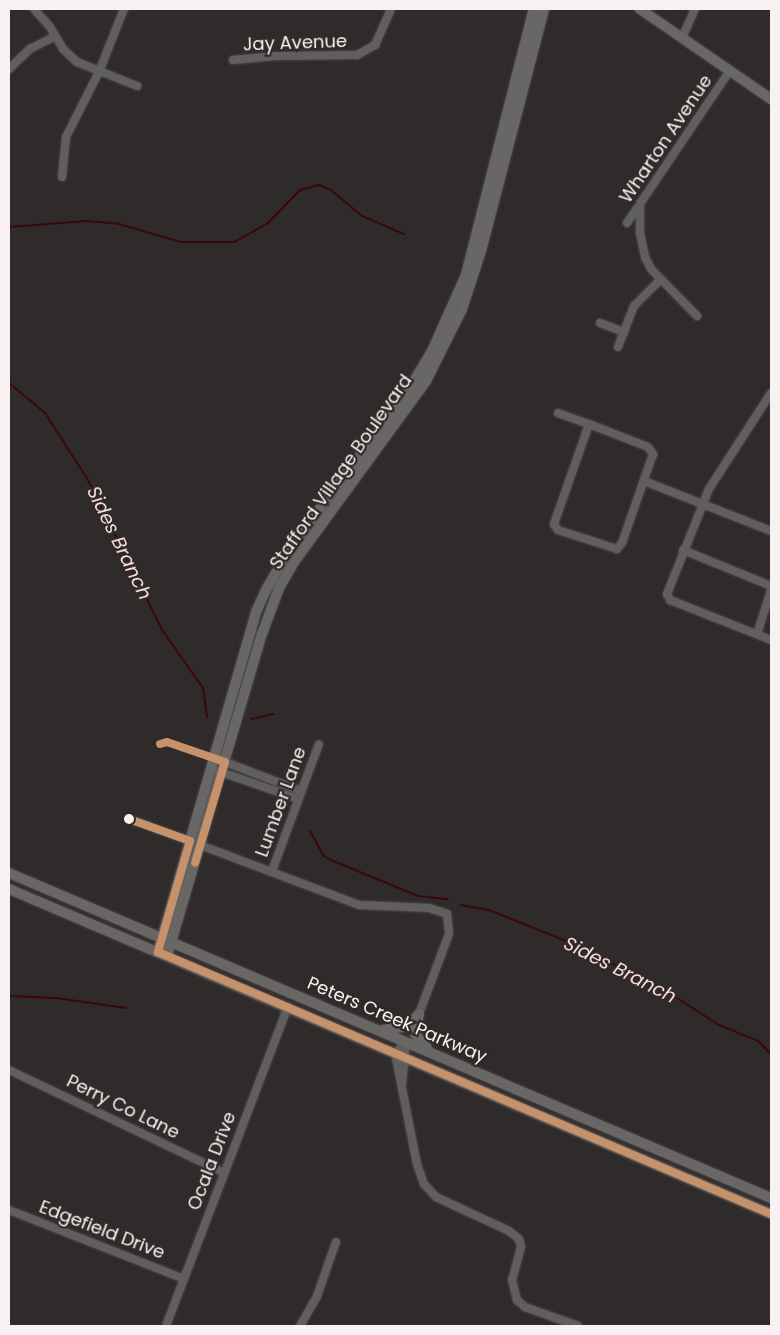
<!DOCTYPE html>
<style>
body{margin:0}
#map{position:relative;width:780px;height:1335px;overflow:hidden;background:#302b2b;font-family:Poppins,sans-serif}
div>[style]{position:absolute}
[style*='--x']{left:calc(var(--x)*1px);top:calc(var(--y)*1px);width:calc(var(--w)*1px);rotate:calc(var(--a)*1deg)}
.stream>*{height:2px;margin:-1px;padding:0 1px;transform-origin:1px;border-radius:1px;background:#3a070d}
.roads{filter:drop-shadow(0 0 1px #4b4848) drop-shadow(0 0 1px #4b4848)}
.minor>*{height:8px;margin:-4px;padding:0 4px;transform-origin:4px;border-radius:4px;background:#605e5e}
.major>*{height:10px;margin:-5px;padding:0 5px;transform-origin:5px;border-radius:5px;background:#696666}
.bus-1>*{height:8px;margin:-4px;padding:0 4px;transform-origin:4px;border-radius:4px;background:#c7916a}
.dots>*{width:14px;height:14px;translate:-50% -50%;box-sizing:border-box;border:2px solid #322929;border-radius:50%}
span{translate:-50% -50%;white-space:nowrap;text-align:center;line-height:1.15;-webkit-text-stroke:4.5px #322929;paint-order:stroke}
.street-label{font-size:18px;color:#f7f2f1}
.water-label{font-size:19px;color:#f4dfde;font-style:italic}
.frame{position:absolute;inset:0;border:10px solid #f7f2f1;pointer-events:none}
</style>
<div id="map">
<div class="stream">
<div style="--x:9;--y:227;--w:78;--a:-4.4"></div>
<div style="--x:87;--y:221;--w:32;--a:5"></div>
<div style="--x:119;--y:224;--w:65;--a:16.2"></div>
<div style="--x:181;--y:242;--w:53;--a:0"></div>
<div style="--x:234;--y:242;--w:39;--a:-29"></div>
<div style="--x:268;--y:223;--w:46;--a:-45.9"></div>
<div style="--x:300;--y:190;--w:20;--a:-15"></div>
<div style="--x:319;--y:185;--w:13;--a:23"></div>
<div style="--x:331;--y:190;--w:40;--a:40"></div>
<div style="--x:362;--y:216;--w:46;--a:23.2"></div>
<div style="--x:9;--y:383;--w:47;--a:39.8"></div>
<div style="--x:45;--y:413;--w:80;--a:57.3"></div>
<div style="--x:88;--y:480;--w:167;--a:63.7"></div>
<div style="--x:162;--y:630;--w:71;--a:54.7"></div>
<div style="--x:203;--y:688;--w:30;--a:82"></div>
<div style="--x:252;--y:719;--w:22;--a:-13"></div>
<div style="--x:310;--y:831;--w:29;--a:61"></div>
<div style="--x:324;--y:856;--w:8;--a:30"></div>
<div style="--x:331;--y:860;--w:94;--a:22.5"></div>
<div style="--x:418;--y:896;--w:30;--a:6"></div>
<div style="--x:460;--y:905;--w:29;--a:10"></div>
<div style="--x:489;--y:910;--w:81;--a:21.8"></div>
<div style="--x:564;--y:940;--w:107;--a:26.1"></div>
<div style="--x:660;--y:987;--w:70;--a:32.8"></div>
<div style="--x:719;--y:1025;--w:42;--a:22.3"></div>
<div style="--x:758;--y:1041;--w:18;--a:45"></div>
<div style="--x:9;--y:996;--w:47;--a:2.4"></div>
<div style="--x:56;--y:998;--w:71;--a:8.1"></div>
</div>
<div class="roads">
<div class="minor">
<div style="--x:34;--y:9;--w:24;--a:48"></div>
<div style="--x:50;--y:27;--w:26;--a:59"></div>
<div style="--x:63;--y:49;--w:19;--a:43"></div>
<div style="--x:77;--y:62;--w:65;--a:21.8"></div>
<div style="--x:682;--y:38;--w:32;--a:-66"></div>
<div style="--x:233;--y:60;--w:42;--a:-5.4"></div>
<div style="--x:275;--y:56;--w:82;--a:-0.7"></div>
<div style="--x:357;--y:55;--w:21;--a:-29"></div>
<div style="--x:375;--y:45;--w:39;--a:-66"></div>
<div style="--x:9;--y:69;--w:29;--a:-44"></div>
<div style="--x:30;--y:49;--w:28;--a:-27"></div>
<div style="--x:62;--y:177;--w:40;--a:-84.3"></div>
<div style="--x:66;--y:137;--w:73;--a:-63.1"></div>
<div style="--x:99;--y:72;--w:68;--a:-68.4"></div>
<div style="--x:640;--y:203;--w:30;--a:90"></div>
<div style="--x:640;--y:233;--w:25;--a:78"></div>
<div style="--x:645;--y:257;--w:13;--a:63"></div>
<div style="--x:651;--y:269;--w:66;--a:45.6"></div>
<div style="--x:627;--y:223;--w:182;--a:-56"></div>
<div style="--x:600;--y:323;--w:26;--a:21"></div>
<div style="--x:618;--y:347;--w:44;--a:-68.7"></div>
<div style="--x:634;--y:306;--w:38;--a:-45"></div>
<div style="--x:771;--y:393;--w:114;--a:122.9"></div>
<div style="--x:709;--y:489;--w:113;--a:111.8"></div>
<div style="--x:667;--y:594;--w:7;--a:63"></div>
<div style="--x:670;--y:600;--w:109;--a:21.6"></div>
<div style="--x:558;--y:413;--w:33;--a:20"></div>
<div style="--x:589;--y:424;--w:63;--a:21.3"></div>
<div style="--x:648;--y:447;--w:9;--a:54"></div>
<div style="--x:653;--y:454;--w:94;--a:109.2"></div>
<div style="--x:622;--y:543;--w:8;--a:130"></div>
<div style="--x:617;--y:549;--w:62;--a:-162.1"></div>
<div style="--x:558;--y:530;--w:7;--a:-124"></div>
<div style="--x:554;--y:524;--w:106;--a:-70.7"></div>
<div style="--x:644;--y:481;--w:136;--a:21.5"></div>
<div style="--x:683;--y:550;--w:95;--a:22.2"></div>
<div style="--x:757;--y:634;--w:46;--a:-72.3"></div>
<div style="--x:215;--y:758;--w:92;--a:21"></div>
<div style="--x:218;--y:771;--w:85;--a:19.3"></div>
<div style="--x:129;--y:819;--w:65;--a:19.8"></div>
<div style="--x:200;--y:845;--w:170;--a:20.7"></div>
<div style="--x:359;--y:905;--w:70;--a:2.5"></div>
<div style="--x:429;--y:908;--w:19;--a:18"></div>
<div style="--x:447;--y:914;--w:20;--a:84"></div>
<div style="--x:449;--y:934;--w:85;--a:110.6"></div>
<div style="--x:272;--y:871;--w:135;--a:-69.7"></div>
<div style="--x:406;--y:1042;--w:16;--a:135"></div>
<div style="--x:395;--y:1053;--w:113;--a:78.8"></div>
<div style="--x:417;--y:1164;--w:21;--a:71"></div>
<div style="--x:424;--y:1184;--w:18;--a:47"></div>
<div style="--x:436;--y:1197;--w:81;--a:25"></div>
<div style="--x:509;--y:1231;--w:13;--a:39"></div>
<div style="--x:519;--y:1239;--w:8;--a:76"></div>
<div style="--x:521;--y:1247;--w:34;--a:105"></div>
<div style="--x:512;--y:1280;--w:21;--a:76"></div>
<div style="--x:517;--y:1300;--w:11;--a:41"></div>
<div style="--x:525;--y:1307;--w:56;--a:19.7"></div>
<div style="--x:9;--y:1070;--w:237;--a:25.5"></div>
<div style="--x:402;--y:1085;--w:43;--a:-84.7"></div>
<div style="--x:9;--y:1210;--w:188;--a:21.5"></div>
<div style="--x:166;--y:1326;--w:342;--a:-69.1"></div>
<div style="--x:300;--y:1326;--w:34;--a:-60"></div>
<div style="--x:317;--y:1296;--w:57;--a:-70.6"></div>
</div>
<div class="major">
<div style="--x:640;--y:9;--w:159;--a:34.5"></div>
<div style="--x:9;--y:873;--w:828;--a:23.1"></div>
<div style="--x:9;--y:889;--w:828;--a:23.1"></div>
<div style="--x:158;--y:952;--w:356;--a:-73.9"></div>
<div style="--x:257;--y:610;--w:22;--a:-66"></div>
<div style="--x:266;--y:590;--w:46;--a:-60.1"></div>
<div style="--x:289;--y:550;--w:199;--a:-53.2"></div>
<div style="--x:408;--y:391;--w:47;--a:-59"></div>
<div style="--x:432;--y:351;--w:83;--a:-65.9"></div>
<div style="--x:466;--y:275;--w:275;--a:-75.7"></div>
<div style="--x:167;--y:956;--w:336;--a:-73.6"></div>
<div style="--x:262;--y:634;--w:49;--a:-69.7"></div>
<div style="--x:279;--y:588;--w:30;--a:-60"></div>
<div style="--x:294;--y:562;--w:224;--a:-53.9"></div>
<div style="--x:426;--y:381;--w:80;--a:-63.4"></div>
<div style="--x:462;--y:309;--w:61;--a:-71.9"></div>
<div style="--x:481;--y:251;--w:250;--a:-75.4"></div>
<div style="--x:419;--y:1014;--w:20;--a:101"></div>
<div style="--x:415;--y:1034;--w:18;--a:49"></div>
<div style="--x:383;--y:1030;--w:24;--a:-9"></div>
<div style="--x:407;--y:1026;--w:17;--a:-45"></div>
</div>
</div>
<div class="bus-1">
<div style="--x:160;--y:744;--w:7;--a:-16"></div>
<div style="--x:167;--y:742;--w:61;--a:19"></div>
<div style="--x:225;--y:762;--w:105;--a:106.5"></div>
<div style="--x:129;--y:819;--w:65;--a:19.8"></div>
<div style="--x:190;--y:841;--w:116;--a:106.1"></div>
<div style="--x:158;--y:952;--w:667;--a:23.14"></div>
</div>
<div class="dots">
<div style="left:129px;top:819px;background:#f7f2f1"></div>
</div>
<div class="street-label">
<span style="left:295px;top:43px;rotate:-2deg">Jay Avenue</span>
<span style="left:666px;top:139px;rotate:-56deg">Wharton Avenue</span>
<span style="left:341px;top:472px;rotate:-55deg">Stafford Village Boulevard</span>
<span style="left:281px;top:802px;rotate:-70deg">Lumber Lane</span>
<span style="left:397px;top:1020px;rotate:23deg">Peters Creek Parkway</span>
<span style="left:123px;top:1107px;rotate:26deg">Perry Co Lane</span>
<span style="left:212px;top:1161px;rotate:-69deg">Ocala Drive</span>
<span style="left:102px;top:1230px;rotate:21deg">Edgefield Drive</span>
</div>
<div class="water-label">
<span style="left:119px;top:543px;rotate:64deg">Sides Branch</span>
<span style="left:620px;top:970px;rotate:27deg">Sides Branch</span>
</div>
<div class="frame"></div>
</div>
